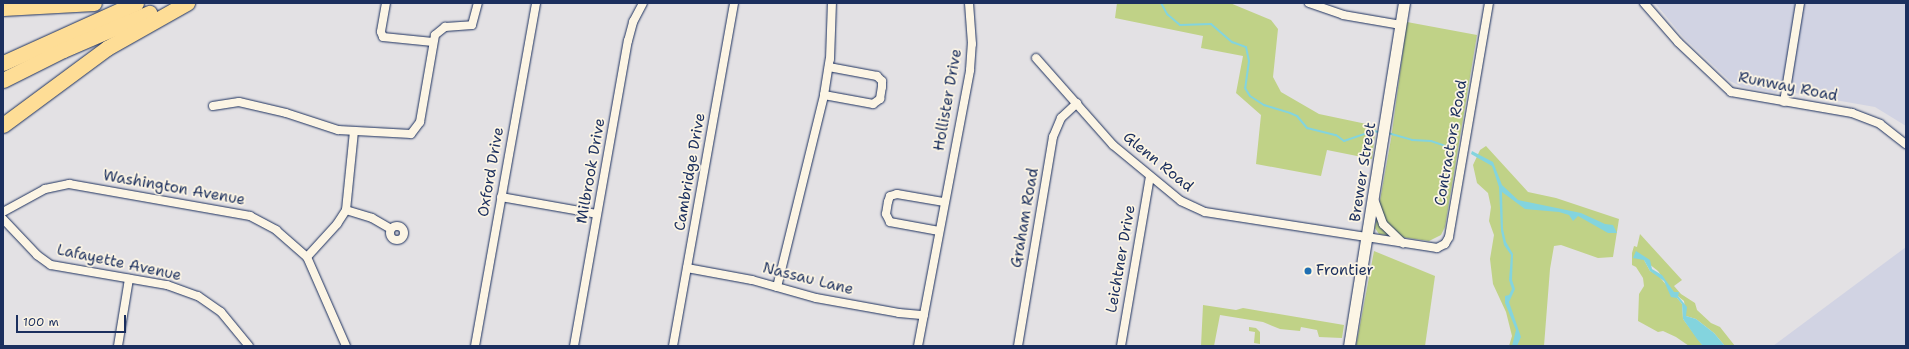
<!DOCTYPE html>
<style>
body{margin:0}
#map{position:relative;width:1909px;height:349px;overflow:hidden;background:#e3e1e4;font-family:"Shantell Sans",sans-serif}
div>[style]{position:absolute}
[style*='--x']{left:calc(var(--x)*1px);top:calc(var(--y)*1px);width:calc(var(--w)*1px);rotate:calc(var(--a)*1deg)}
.built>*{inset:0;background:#d1d3e3}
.green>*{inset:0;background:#c0d287}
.water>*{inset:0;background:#83d4de}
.stream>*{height:2px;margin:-1px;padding:0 1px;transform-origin:1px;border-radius:1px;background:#83d4de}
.roads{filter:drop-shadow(0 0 1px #1b2f5e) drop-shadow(0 0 1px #1b2f5e)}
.street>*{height:8px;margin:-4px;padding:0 4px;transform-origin:4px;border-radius:4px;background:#fcf5e5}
.street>.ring{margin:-4px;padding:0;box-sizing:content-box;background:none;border:8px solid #fcf5e5;border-radius:50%}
.secondary>*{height:11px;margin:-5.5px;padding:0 5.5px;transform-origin:5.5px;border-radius:5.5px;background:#fcf5e5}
.highway>*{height:15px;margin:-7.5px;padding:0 7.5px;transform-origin:7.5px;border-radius:7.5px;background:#fedd96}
.dots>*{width:11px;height:11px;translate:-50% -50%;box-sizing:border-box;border:2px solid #fcf5e5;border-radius:50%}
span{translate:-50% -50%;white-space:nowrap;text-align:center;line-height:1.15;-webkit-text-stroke:3.5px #fcf5e5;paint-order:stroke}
.street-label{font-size:15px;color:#1b2f5e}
.poi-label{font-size:15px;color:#1b2f5e}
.left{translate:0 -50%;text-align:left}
.frame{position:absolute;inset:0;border:4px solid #1b2f5e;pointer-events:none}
.scale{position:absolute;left:16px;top:315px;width:110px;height:18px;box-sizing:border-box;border:2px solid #1b2f5e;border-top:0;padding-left:5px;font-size:12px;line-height:14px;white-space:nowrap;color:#1b2f5e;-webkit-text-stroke:3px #fcf5e5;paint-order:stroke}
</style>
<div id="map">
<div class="built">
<div style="clip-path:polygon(1655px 3px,1906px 3px,1906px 126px,1875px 107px,1778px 90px,1776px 93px,1742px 87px,1730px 81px,1683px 37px)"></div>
<div style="clip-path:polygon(1906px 247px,1906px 346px,1773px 346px)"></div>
</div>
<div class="green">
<div style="clip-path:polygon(1117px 3px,1230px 3px,1271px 20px,1278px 29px,1273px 77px,1281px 92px,1319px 114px,1376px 126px,1372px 159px,1327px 150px,1321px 176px,1256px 164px,1261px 115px,1236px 93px,1243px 56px,1201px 48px,1203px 36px,1115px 18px)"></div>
<div style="clip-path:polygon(1407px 22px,1477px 35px,1445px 227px,1441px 235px,1429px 241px,1379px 234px,1375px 228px,1391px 139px)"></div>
<div style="clip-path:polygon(1486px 146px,1528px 192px,1556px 198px,1619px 219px,1613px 257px,1598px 258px,1561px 245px,1554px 246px,1550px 269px,1544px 346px,1509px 346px,1512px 336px,1506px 312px,1493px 284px,1490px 259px,1494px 235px,1489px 221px,1491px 207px,1488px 193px,1477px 183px,1473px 165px,1480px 150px)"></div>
<div style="clip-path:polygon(1640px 234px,1682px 280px,1674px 286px,1681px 294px,1695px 303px,1697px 310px,1711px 323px,1720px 327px,1735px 346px,1725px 346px,1714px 333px,1696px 319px,1686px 316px,1684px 301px,1674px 293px,1658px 271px,1644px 260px,1650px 271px,1658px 275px,1682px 304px,1683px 319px,1703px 346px,1689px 346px,1676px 337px,1663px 331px,1658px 332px,1638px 321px,1639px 294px,1644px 286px,1643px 278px,1636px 267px,1632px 265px,1632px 253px,1634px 246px,1637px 247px)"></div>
<div style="clip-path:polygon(1374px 251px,1435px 276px,1425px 346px,1356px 346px)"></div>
<div style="clip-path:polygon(1203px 305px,1236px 310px,1243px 308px,1344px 325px,1342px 338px,1319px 337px,1317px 330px,1301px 327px,1300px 331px,1280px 329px,1263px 322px,1220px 315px,1214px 346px,1201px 346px)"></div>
<div style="clip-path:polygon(1249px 327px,1256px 328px,1260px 332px,1260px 344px,1254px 343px,1255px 332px,1249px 331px)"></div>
</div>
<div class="water">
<div style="clip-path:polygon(1472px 151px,1493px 162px,1502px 185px,1518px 200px,1581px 213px,1605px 224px,1613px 225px,1617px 233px,1608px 233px,1578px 216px,1573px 221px,1569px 215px,1559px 212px,1525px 209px,1502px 192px,1503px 229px,1506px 242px,1513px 254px,1512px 280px,1515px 289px,1509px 302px,1521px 337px,1517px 346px,1512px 346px,1516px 330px,1505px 303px,1505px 296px,1509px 295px,1512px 289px,1509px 280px,1511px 255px,1504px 245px,1501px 231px,1499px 187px,1492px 166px,1471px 154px)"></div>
<div style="clip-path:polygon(1636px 251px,1650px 260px,1652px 269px,1662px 275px,1674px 292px,1679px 292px,1678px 296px,1687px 307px,1686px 316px,1696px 319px,1714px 333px,1725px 346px,1703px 346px,1697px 339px,1683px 319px,1682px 304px,1677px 298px,1671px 297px,1664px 281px,1650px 271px,1644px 260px,1633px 258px)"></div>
</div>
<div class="stream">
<div style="--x:1161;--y:3;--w:13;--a:61"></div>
<div style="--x:1167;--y:14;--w:17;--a:40"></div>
<div style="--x:1180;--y:25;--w:31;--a:-2"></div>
<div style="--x:1211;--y:24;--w:28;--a:41"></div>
<div style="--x:1232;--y:42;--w:15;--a:20"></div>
<div style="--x:1246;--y:47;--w:14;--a:78"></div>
<div style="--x:1249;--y:61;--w:27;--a:98"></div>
<div style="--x:1245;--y:88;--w:9;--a:58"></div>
<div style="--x:1250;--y:96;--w:17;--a:33"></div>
<div style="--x:1264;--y:105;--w:27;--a:17"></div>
<div style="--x:1290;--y:113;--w:8;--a:23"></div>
<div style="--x:1297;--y:116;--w:16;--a:50"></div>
<div style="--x:1307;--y:128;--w:30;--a:14"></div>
<div style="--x:1336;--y:135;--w:10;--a:37"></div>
<div style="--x:1344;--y:141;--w:31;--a:-19"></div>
<div style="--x:1373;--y:131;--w:6;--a:9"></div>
<div style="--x:1388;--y:133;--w:25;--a:16"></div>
<div style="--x:1412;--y:140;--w:19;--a:3"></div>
<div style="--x:1431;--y:141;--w:18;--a:19"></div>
</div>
<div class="roads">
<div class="street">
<div style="--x:386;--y:3;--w:29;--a:100"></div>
<div style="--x:381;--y:32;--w:5;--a:68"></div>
<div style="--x:383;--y:37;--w:50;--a:5.7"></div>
<div style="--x:1309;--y:3;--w:36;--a:19"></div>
<div style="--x:1343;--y:15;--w:59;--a:9.8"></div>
<div style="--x:1644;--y:3;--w:52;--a:48.9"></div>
<div style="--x:1678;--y:42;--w:73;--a:43.3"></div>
<div style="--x:1731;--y:92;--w:123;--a:9.8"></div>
<div style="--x:1852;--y:113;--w:30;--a:21"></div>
<div style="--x:1880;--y:124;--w:33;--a:38"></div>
<div style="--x:1036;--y:58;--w:116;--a:48.5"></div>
<div style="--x:1113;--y:145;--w:88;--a:39.5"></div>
<div style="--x:1181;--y:201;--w:26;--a:25"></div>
<div style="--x:1205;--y:212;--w:235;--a:8.8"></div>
<div style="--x:1437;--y:248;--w:9;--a:-27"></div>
<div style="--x:1445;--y:244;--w:8;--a:-60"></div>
<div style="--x:1449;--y:237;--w:237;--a:-80.3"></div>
<div style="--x:824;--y:95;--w:50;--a:10.4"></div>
<div style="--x:873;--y:104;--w:9;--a:-36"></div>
<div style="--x:880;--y:99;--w:12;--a:-81"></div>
<div style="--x:882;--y:87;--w:6;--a:-90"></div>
<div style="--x:882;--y:81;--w:7;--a:-135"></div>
<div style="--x:877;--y:76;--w:49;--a:-169.4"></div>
<div style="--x:1784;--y:102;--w:100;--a:-80.8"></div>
<div style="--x:213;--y:106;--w:26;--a:-9"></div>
<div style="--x:239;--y:102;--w:48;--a:13.2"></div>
<div style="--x:286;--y:113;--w:55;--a:18.1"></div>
<div style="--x:338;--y:130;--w:73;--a:3.1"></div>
<div style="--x:411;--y:134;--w:15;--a:-53"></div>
<div style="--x:420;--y:122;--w:88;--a:-80.2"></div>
<div style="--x:435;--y:35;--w:13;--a:-39"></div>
<div style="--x:445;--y:27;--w:27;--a:-4"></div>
<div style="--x:472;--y:25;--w:23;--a:-75"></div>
<div style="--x:501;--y:197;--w:97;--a:10"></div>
<div style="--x:1374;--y:199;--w:27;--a:70"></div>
<div style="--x:1383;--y:224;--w:28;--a:44"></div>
<div style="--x:346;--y:210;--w:27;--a:17"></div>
<div style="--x:372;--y:218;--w:22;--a:30"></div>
<div style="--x:3;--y:212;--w:48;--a:-28.7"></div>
<div style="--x:45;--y:189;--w:25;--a:-12"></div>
<div style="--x:69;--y:184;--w:184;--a:10"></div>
<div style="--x:250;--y:216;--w:30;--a:28"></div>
<div style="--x:276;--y:230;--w:41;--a:41.1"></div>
<div style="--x:307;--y:257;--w:97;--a:66.3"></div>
<div style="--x:3;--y:219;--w:50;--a:46.6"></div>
<div style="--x:37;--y:255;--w:17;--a:36"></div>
<div style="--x:51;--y:265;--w:118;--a:9.8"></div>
<div style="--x:167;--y:285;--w:33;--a:20"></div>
<div style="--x:198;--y:296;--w:28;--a:35"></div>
<div style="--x:221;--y:312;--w:44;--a:50.5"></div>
<div class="ring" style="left:390px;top:226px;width:6px;height:6px"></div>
<div style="--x:939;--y:231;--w:50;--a:-169.6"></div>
<div style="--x:890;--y:222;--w:9;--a:-117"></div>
<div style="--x:886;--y:214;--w:12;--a:-81"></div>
<div style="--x:888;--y:202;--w:6;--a:-72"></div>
<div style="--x:890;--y:196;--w:7;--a:-16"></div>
<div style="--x:897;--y:194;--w:48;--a:9.7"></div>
<div style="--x:307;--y:257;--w:45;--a:-47.7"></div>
<div style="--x:337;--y:224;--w:17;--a:-57"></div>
<div style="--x:346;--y:210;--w:79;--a:-84.2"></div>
<div style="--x:687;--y:268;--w:66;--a:10.5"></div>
<div style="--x:752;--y:280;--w:66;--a:15.7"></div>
<div style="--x:816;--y:298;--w:84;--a:10.2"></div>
<div style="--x:899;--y:313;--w:25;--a:5"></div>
<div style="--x:777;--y:287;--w:198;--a:-76.2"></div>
<div style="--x:824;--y:95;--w:36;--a:-81"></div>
<div style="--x:830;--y:59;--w:56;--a:-88"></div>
<div style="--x:118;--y:346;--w:68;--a:-80.7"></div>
<div style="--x:475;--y:346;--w:348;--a:-79.9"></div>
<div style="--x:574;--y:346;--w:310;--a:-80"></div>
<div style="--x:628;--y:41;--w:20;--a:-75"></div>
<div style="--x:633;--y:22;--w:21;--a:-62"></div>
<div style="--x:673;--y:346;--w:348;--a:-79.9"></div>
<div style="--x:918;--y:346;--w:281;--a:-79.3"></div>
<div style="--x:970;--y:70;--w:26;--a:-86"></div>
<div style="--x:972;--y:44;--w:41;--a:-94.2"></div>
<div style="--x:1018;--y:346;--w:212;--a:-80.5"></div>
<div style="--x:1053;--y:137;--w:21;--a:-67"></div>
<div style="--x:1061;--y:118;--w:22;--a:-43"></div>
<div style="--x:1121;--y:346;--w:171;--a:-80.3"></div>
</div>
<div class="secondary">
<div style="--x:1349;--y:346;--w:347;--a:-80.9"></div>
</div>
<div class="highway">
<div style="--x:3;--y:8;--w:91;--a:-3.1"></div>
<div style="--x:3;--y:63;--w:146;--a:-24.3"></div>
<div style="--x:3;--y:80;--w:67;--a:-26.6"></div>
<div style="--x:63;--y:50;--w:94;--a:-23.3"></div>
<div style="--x:3;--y:125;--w:129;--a:-36.5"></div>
<div style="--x:107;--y:48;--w:92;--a:-29.4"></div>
</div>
</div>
<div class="dots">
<div style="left:1308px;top:271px;background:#1f6fb2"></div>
</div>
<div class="street-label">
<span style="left:1788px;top:87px;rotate:11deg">Runway Road</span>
<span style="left:948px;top:100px;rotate:-80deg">Hollister Drive</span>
<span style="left:1451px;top:143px;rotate:-80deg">Contractors Road</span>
<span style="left:1158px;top:162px;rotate:39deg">Glenn Road</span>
<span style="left:591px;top:171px;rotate:-80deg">Milbrook Drive</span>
<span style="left:491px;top:172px;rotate:-80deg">Oxford Drive</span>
<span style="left:690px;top:172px;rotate:-80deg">Cambridge Drive</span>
<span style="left:1363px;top:172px;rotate:-81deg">Brewer Street</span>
<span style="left:174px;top:188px;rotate:10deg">Washington Avenue</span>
<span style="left:1025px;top:218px;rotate:-80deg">Graham Road</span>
<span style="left:1121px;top:259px;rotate:-80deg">Leichtner Drive</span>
<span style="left:119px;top:263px;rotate:12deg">Lafayette Avenue</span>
<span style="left:808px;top:279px;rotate:14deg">Nassau Lane</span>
</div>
<div class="poi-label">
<span class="left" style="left:1316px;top:271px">Frontier</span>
</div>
<div class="frame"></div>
<div class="scale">100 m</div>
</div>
